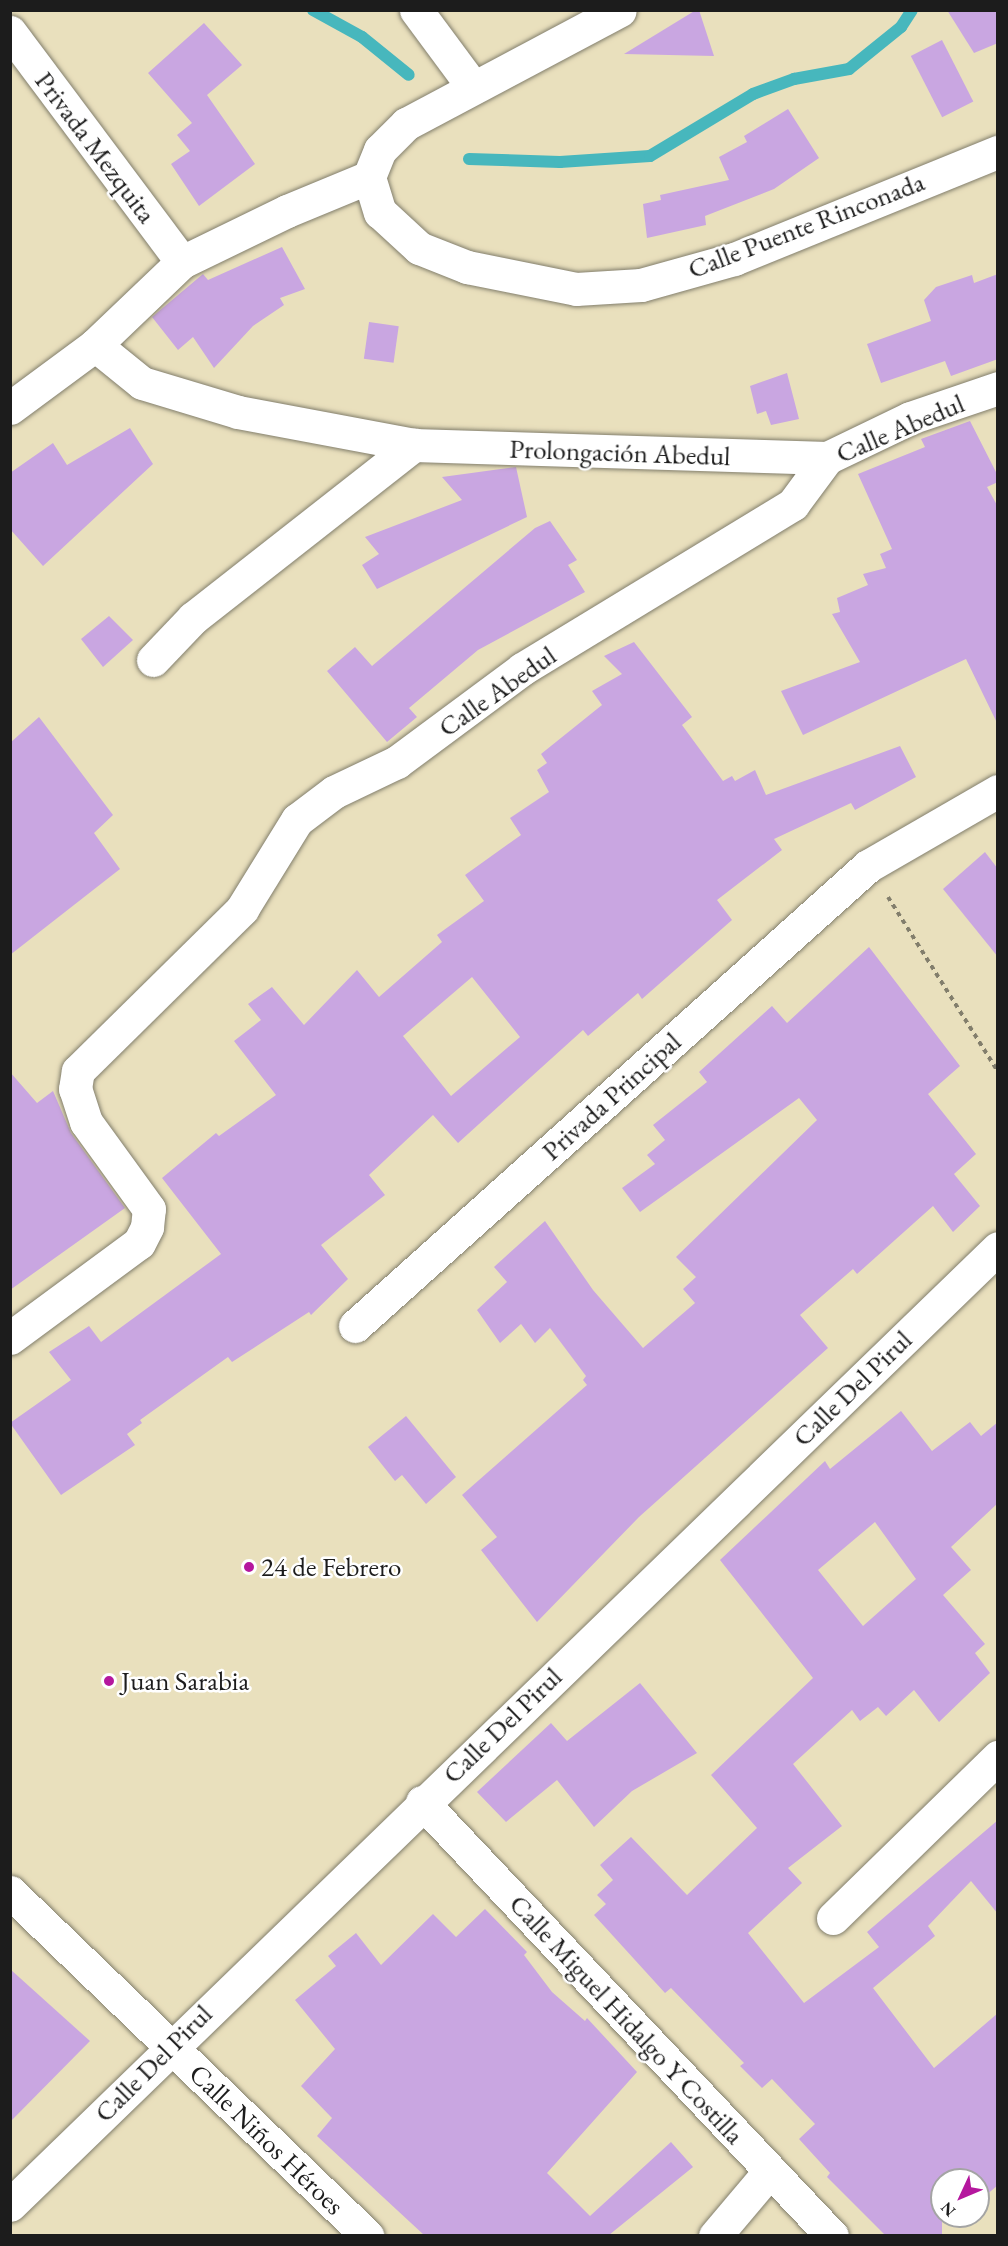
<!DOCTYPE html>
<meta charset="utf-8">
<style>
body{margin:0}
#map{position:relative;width:1008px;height:2246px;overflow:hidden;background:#e9e0bd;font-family:"EB Garamond",serif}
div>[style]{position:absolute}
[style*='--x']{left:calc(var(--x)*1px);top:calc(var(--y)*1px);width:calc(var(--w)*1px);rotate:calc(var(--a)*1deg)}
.stream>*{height:12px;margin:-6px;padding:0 6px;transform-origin:6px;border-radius:6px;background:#47b7bd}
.building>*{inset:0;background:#c9a6e1;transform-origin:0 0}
.path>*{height:4px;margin-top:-2px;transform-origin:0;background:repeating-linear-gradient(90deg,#827e6c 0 4.5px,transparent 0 9px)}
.roads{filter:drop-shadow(0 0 2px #827e6c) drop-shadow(0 0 2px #827e6c)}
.minor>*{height:33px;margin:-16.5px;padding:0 16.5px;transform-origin:16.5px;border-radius:16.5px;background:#fff}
.dots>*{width:16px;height:16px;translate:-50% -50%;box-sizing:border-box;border:3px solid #fff;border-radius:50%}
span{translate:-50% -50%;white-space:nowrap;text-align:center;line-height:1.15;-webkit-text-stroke:5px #fff;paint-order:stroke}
.street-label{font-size:27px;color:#1c1c1c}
.poi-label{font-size:27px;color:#1c1c1c}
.left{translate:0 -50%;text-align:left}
.frame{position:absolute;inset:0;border:12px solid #1c1c1c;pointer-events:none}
.north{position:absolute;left:930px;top:2168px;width:60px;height:60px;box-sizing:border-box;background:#fff;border:2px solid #a4a4a4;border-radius:50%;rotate:226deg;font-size:16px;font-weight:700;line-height:24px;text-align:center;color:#1c1c1c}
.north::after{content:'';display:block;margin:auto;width:21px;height:27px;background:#b5179e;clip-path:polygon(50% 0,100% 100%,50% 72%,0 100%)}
</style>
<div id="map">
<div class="stream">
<div style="--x:313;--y:10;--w:56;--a:28.9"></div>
<div style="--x:362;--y:37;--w:60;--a:39"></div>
<div style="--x:469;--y:159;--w:91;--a:1.9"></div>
<div style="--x:560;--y:162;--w:90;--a:-3.8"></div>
<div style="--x:650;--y:156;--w:120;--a:-31"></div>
<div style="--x:753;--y:94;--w:44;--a:-20.1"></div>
<div style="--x:794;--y:79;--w:56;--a:-10.3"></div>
<div style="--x:849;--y:69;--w:67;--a:-38.9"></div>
<div style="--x:901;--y:27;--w:20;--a:-57"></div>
</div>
<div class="building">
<div style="clip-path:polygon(696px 10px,699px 10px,714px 56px,624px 54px)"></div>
<div style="clip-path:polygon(947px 10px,998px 10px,998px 43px,974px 53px)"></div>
<div style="clip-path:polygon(204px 23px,242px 65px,207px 95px,255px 164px,199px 206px,171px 164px,190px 151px,177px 135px,192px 123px,148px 73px)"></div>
<div style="left:942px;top:40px;width:69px;height:35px;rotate:63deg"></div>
<div style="clip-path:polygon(788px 109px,819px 158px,774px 189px,705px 216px,706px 225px,647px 238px,643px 204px,661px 200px,660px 195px,729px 180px,719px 157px,747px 142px,744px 136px)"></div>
<div style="clip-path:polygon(282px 247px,305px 289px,280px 298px,284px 305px,253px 326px,214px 368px,193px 337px,178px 350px,152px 317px,203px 274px,208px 280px)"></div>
<div style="clip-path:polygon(998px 274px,998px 359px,951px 376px,945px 361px,881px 383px,867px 344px,931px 321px,924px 300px,936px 287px,972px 275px,974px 283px)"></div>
<div style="left:369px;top:322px;width:30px;height:37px;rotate:8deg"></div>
<div style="clip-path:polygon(787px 373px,799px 419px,771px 425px,766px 411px,757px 414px,750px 386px)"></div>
<div style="clip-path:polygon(970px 421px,998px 476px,998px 482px,987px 487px,998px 507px,998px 725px,966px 659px,803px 735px,781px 691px,860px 662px,832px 614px,840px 612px,837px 598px,868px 585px,863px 574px,886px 568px,880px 554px,892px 549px,858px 474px,925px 447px,921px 439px)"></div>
<div style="clip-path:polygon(130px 428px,153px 464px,43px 566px,10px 529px,10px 473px,53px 443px,67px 465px)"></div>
<div style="clip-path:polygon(516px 467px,527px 517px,377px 589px,362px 565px,379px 554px,365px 537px,462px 500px,442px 477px)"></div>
<div style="clip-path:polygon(550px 521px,577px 560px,568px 565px,585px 592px,478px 650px,409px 708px,417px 717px,387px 742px,327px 671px,355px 647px,372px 666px,535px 528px)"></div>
<div style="clip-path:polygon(109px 616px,133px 640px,103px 667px,81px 639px)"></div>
<div style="clip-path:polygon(evenodd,634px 642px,692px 717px,682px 725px,723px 781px,732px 776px,735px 781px,755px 770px,766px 795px,900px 746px,916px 777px,855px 810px,851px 803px,774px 839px,782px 850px,717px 900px,732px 920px,642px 999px,638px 993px,588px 1036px,583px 1030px,458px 1143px,433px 1115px,369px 1175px,385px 1195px,321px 1245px,348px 1279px,311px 1315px,309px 1312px,232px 1362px,228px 1357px,140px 1420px,142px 1423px,127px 1434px,135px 1445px,61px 1495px,10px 1423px,71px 1380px,49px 1352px,89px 1326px,101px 1342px,221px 1254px,162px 1178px,216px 1133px,219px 1136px,276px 1095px,234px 1041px,261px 1020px,248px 1004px,272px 987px,304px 1025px,357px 970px,379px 997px,442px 942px,437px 935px,484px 901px,465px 875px,521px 835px,510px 818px,549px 792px,537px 770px,547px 763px,541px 754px,602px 705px,592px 691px,622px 674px,604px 656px,634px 642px,472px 977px,520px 1037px,451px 1096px,403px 1036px,472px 977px)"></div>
<div style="clip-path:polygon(39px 717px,113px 815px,94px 833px,120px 869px,10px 955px,10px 743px)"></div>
<div style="clip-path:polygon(985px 852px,998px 869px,998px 957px,943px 889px)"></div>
<div style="clip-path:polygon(869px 947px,960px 1066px,928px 1094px,976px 1154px,954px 1174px,980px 1206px,953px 1232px,933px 1206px,857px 1274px,853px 1269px,800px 1315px,828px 1348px,639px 1517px,537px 1622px,481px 1550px,497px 1537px,462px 1495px,587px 1385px,583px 1380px,586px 1376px,550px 1328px,535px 1343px,521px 1324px,500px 1343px,477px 1310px,507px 1282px,494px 1267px,545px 1221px,593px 1290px,643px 1348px,695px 1303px,683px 1289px,696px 1277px,676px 1257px,817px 1120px,799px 1098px,640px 1212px,622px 1188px,655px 1164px,647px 1155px,665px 1140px,653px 1125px,707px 1082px,699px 1072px,772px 1006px,787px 1023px)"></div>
<div style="clip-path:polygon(10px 1072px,37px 1103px,53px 1091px,71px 1133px,125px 1208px,10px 1290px)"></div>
<div style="clip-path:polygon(evenodd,901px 1411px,932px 1451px,970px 1422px,981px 1436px,998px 1422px,998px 1503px,951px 1547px,971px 1570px,943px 1595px,985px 1644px,975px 1653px,990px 1673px,939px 1722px,914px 1690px,886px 1716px,878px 1707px,860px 1721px,852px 1710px,793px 1764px,842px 1826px,788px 1868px,802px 1883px,748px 1933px,804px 2003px,879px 1947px,867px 1932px,998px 1820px,998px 1914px,971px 1881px,928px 1926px,935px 1936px,873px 1988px,934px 2068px,998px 2013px,998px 2185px,978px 2202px,978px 2180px,942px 2180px,942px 2235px,885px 2235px,827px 2177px,830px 2173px,799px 2139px,815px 2124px,772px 2079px,762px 2088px,740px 2066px,744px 2063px,671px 1988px,665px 1993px,594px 1915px,606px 1904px,597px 1895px,613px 1880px,600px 1865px,631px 1837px,687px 1895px,757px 1828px,711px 1775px,813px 1678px,720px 1560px,825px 1461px,830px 1469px,901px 1411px,875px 1522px,916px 1579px,863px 1626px,818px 1570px,875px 1522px)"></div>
<div style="clip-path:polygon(406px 1416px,456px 1477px,426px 1504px,402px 1475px,395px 1481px,368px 1447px)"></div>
<div style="clip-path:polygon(640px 1683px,697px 1753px,632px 1791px,594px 1827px,557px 1780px,506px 1822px,477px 1792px,551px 1723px,567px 1741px)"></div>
<div style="clip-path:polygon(485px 1909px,527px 1952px,524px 1955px,552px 1992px,585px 2021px,587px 2018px,637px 2072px,547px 2173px,590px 2216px,671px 2142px,693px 2167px,609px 2235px,424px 2235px,317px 2136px,332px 2118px,301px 2086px,335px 2049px,295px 2000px,336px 1966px,328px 1956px,356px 1933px,381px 1965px,433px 1914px,456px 1937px)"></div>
<div style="clip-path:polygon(10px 1969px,90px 2041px,10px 2122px)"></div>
</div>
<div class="path">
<div style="--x:888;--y:897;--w:207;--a:57.8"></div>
</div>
<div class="roads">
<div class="minor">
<div style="--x:416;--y:10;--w:96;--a:53.5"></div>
<div style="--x:10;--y:32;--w:287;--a:53.2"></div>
<div style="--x:369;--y:177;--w:37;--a:73"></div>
<div style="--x:380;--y:212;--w:53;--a:42.7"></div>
<div style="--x:419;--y:248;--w:52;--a:21.6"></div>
<div style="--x:467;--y:267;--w:111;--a:11.4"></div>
<div style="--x:576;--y:289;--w:65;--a:-3.5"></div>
<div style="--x:641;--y:285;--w:97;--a:-15.6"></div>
<div style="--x:734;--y:259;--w:285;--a:-22.1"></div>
<div style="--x:369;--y:177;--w:29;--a:-68"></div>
<div style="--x:380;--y:150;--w:37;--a:-45"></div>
<div style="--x:406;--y:124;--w:242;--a:-28"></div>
<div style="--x:95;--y:345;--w:60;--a:39"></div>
<div style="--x:142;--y:383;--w:100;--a:16.8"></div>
<div style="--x:238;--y:412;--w:179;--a:10.6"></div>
<div style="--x:414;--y:445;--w:413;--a:1.8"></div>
<div style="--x:10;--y:408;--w:106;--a:-36.5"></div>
<div style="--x:95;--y:345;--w:120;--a:-43.7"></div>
<div style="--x:182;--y:262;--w:117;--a:-25.9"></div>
<div style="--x:287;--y:211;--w:89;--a:-22.5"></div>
<div style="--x:153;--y:660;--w:58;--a:-46.4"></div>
<div style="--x:193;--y:618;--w:281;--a:-38.1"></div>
<div style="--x:355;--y:1326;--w:689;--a:-41.88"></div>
<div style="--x:868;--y:866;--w:150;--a:-30"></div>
<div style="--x:10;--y:1338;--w:160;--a:-36.4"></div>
<div style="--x:139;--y:1243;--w:18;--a:-63"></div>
<div style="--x:147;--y:1227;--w:18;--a:-84"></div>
<div style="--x:149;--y:1209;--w:107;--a:-125.9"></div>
<div style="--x:86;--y:1122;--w:35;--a:-108"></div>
<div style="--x:75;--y:1089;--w:18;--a:-81"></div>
<div style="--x:78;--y:1071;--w:231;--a:-44.6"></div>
<div style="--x:242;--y:909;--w:105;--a:-58.3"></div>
<div style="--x:297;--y:820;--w:46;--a:-37.1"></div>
<div style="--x:334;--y:792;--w:70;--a:-25.5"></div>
<div style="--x:397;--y:762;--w:156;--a:-36.6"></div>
<div style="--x:522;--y:669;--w:317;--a:-31.3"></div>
<div style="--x:793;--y:504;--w:57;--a:-53.5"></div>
<div style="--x:827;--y:458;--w:92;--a:-25.7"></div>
<div style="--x:910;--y:418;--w:93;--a:-18.8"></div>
<div style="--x:422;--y:1802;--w:597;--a:46.63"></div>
<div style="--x:10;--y:1892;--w:496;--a:43.9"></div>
<div style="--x:833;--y:1918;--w:231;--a:-44.3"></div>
<div style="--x:10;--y:2205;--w:1375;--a:-44.09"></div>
<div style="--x:715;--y:2236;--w:85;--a:-49.8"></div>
</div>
</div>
<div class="dots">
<div style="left:249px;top:1567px;background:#b5179e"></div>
<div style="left:109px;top:1681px;background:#b5179e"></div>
</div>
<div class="street-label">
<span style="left:96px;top:147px;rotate:53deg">Privada Mezquita</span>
<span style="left:806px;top:225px;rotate:-21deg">Calle Puente Rinconada</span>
<span style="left:900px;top:428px;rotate:-23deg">Calle Abedul</span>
<span style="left:620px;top:452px;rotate:2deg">Prolongación Abedul</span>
<span style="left:497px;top:691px;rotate:-35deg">Calle Abedul</span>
<span style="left:611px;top:1096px;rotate:-42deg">Privada Principal</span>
<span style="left:852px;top:1388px;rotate:-44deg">Calle Del Pirul</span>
<span style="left:502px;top:1725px;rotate:-44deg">Calle Del Pirul</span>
<span style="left:627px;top:2019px;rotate:47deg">Calle Miguel Hidalgo Y Costilla</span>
<span style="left:153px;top:2063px;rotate:-45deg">Calle Del Pirul</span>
<span style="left:267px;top:2139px;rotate:44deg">Calle Niños Héroes</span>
</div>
<div class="poi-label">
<span class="left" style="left:261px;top:1567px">24 de Febrero</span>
<span class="left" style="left:121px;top:1681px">Juan Sarabia</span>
</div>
<div class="frame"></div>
<div class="north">N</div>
</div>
